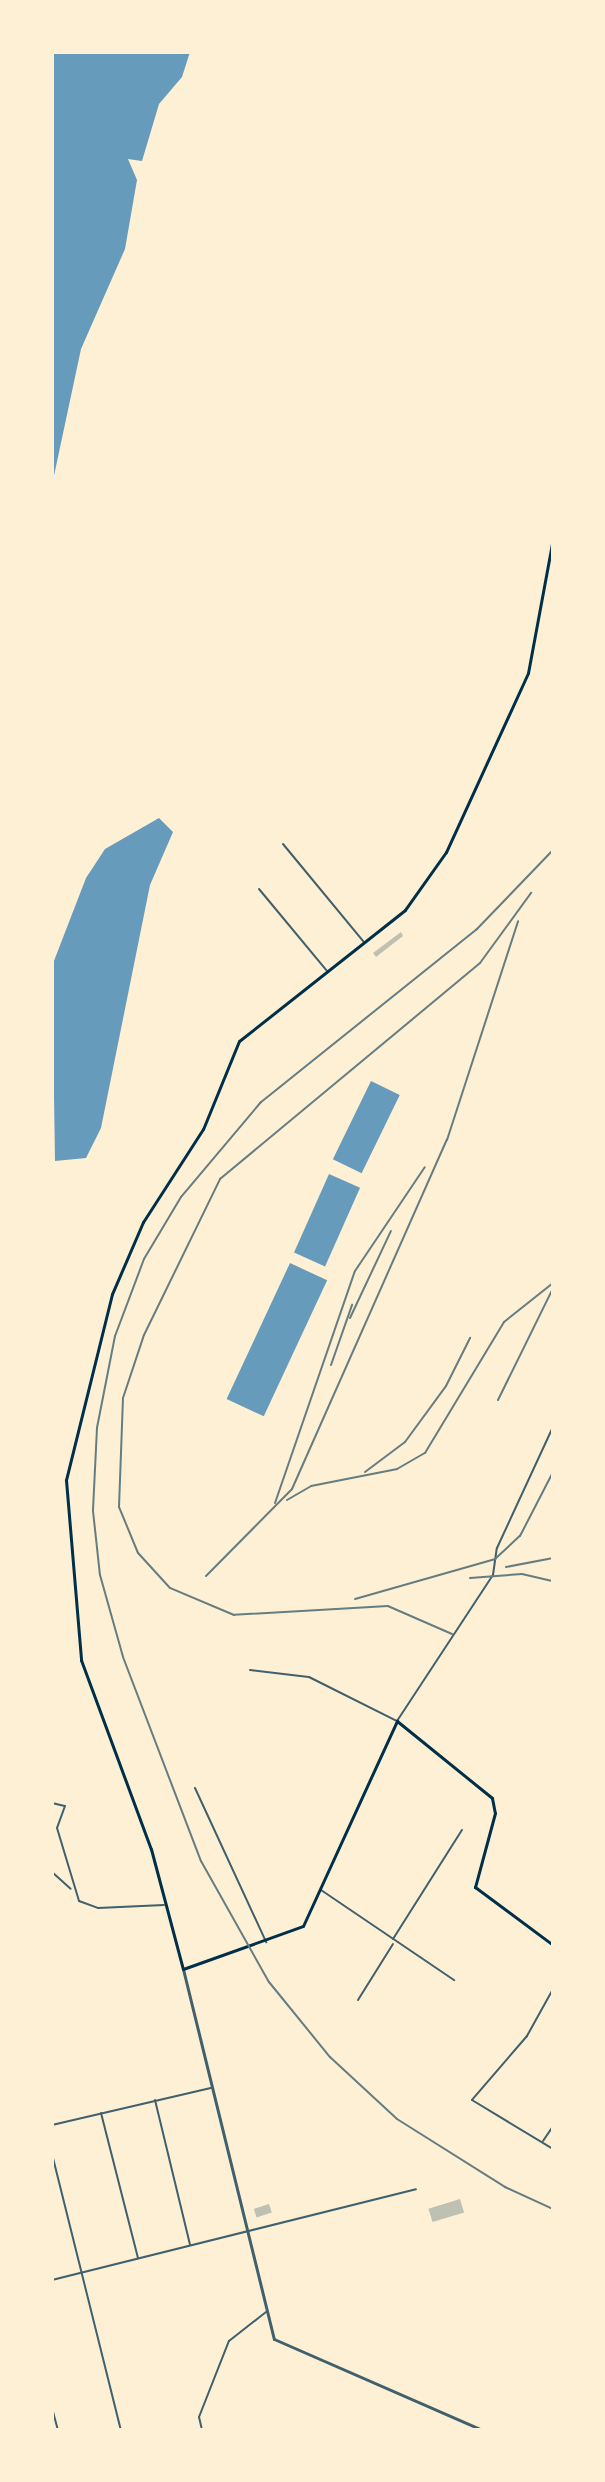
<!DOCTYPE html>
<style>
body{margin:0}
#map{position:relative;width:605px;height:2482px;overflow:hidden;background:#fdf0d5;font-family:"Work Sans",sans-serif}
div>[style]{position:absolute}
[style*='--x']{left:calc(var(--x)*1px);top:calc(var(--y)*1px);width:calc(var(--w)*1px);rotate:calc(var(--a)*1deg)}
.water>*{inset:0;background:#669bbc;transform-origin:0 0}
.building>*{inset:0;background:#bec0b2;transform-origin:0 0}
.minor>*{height:2px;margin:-1px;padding:0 1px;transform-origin:1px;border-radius:1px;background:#3f606c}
.tertiary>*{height:3px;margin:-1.5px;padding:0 1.5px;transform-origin:1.5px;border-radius:1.5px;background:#3f606c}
.secondary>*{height:3px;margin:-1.5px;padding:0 1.5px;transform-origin:1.5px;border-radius:1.5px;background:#003049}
.rail>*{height:2px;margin:-1px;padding:0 1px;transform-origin:1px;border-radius:1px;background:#657d81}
span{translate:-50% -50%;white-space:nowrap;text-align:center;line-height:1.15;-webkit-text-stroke:6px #fdf0d5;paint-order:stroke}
.frame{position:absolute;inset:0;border:54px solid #fdf0d5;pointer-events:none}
</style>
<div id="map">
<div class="water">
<div style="clip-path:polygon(52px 52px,190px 52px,182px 77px,159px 104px,142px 161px,128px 159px,137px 180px,125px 249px,81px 349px,52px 485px)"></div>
<div style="clip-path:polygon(159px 818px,173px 832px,150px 885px,101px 1128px,86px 1158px,55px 1161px,52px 966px,86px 878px,105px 849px)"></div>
<div style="left:371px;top:1081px;width:32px;height:87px;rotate:26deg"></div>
<div style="left:329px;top:1174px;width:34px;height:86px;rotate:24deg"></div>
<div style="left:290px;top:1263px;width:41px;height:150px;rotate:25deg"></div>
</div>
<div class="building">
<div style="clip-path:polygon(401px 932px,403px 936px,376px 957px,373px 953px)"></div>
<div style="left:460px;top:2199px;width:14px;height:33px;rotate:73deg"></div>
<div style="left:269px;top:2204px;width:9px;height:16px;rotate:72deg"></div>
</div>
<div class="minor">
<div style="--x:283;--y:844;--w:126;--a:50.5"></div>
<div style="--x:259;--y:889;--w:107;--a:50.3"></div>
<div style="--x:250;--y:1670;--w:59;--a:6.8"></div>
<div style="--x:309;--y:1677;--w:98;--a:26.6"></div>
<div style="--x:397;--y:1721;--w:175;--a:-56.7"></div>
<div style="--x:493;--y:1575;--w:27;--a:-82"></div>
<div style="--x:497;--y:1548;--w:133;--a:-65.2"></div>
<div style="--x:195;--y:1788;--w:170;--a:65.2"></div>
<div style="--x:52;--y:1803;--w:13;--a:13"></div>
<div style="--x:65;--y:1806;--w:23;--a:110"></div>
<div style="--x:57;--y:1828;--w:76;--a:73.2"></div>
<div style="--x:79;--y:1901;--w:20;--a:20"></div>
<div style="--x:98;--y:1908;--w:66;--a:-2.6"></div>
<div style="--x:52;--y:1872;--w:25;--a:42"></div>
<div style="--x:321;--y:1890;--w:161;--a:34.1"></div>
<div style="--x:393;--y:1939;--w:129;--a:-57.7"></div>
<div style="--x:553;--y:1989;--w:54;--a:119"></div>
<div style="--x:527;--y:2036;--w:84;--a:130.7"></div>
<div style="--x:472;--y:2100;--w:95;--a:31.2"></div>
<div style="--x:358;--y:2000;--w:66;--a:-58"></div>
<div style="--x:155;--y:2100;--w:149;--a:76.4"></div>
<div style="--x:101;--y:2113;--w:150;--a:75.7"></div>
<div style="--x:52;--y:2125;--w:163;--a:-13.1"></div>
<div style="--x:543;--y:2141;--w:18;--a:-56"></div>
<div style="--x:52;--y:2154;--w:284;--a:76"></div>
<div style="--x:52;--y:2280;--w:375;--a:-14"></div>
<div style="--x:52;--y:2408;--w:23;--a:75"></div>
<div style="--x:202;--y:2430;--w:13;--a:-103"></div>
<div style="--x:199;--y:2417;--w:82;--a:-68.5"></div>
<div style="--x:229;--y:2341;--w:47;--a:-38.1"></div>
</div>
<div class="tertiary">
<div style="--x:183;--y:1969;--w:381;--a:76.2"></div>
<div style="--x:274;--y:2339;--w:227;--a:23.6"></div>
</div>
<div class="secondary">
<div style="--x:553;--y:538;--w:137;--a:100.5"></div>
<div style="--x:528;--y:673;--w:197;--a:114.6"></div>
<div style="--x:446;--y:852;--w:71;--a:125.3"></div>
<div style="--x:405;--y:910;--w:211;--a:141.7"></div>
<div style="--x:239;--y:1041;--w:95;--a:112.2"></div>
<div style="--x:203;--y:1129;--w:111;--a:122.8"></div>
<div style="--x:143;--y:1222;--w:78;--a:113.3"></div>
<div style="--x:112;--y:1294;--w:192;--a:103.9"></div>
<div style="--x:66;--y:1480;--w:181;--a:85.2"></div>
<div style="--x:81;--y:1660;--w:202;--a:69.7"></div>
<div style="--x:151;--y:1849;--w:124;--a:75.1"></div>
<div style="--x:183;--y:1969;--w:127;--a:-19.7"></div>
<div style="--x:303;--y:1926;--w:226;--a:-65.4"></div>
<div style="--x:397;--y:1721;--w:122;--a:39"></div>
<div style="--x:492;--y:1798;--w:15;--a:79"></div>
<div style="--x:495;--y:1813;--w:77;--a:105.1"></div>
<div style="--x:475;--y:1887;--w:97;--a:36.6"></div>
</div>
<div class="rail">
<div style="--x:553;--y:850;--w:110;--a:133.9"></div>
<div style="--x:477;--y:929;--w:277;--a:141.3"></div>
<div style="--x:261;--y:1102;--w:124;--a:130.1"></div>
<div style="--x:181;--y:1197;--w:72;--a:120.8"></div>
<div style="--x:144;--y:1259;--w:82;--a:110.6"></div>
<div style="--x:115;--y:1336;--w:94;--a:101.1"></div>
<div style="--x:97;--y:1428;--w:83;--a:92.8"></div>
<div style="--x:93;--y:1511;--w:64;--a:83.8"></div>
<div style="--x:100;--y:1575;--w:85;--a:74.3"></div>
<div style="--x:123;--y:1657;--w:218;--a:69.1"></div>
<div style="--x:201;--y:1861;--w:139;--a:60.7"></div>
<div style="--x:269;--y:1982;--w:97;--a:50.9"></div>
<div style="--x:330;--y:2057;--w:91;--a:42.8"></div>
<div style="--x:397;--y:2119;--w:128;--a:32.2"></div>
<div style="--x:505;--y:2187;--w:53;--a:24.6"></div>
<div style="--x:350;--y:1318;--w:96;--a:-64.8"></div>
<div style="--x:331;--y:1365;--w:64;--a:-70.7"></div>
<div style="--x:498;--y:1400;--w:125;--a:-63.8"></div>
<div style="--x:365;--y:1472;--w:50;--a:-36.9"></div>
<div style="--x:405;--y:1442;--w:69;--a:-53.8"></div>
<div style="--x:446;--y:1386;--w:54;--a:-63.4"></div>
<div style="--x:287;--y:1500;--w:28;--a:-30"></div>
<div style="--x:311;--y:1486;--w:88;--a:-11.2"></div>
<div style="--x:397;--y:1469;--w:32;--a:-30"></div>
<div style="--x:425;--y:1453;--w:153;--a:-58.9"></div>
<div style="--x:504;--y:1322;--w:63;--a:-38.5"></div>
<div style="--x:275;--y:1503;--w:245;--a:-71"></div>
<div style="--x:355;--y:1271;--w:125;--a:-56.1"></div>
<div style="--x:506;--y:1567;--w:48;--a:-10.8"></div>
<div style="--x:206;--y:1576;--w:122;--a:-45.3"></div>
<div style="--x:292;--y:1489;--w:382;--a:-66.1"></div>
<div style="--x:447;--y:1140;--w:230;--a:-72"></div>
<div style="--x:470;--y:1578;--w:52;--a:-4.4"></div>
<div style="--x:522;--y:1574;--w:32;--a:13"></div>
<div style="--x:355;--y:1599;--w:146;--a:-15.9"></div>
<div style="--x:495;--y:1559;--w:34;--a:-43"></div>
<div style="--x:520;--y:1536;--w:72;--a:-62.7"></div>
<div style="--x:452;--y:1634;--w:70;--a:-156.4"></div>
<div style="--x:388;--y:1606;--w:154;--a:176.7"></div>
<div style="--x:234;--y:1615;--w:69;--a:-157.1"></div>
<div style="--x:170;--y:1588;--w:47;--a:-132.4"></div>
<div style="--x:138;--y:1553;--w:50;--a:-112.4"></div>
<div style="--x:119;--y:1507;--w:109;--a:-87.9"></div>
<div style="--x:123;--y:1398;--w:66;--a:-71.6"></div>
<div style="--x:144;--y:1335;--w:174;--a:-64"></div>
<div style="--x:220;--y:1179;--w:338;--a:-39.7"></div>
<div style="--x:480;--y:963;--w:87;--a:-53.9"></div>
</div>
<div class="frame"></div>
</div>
